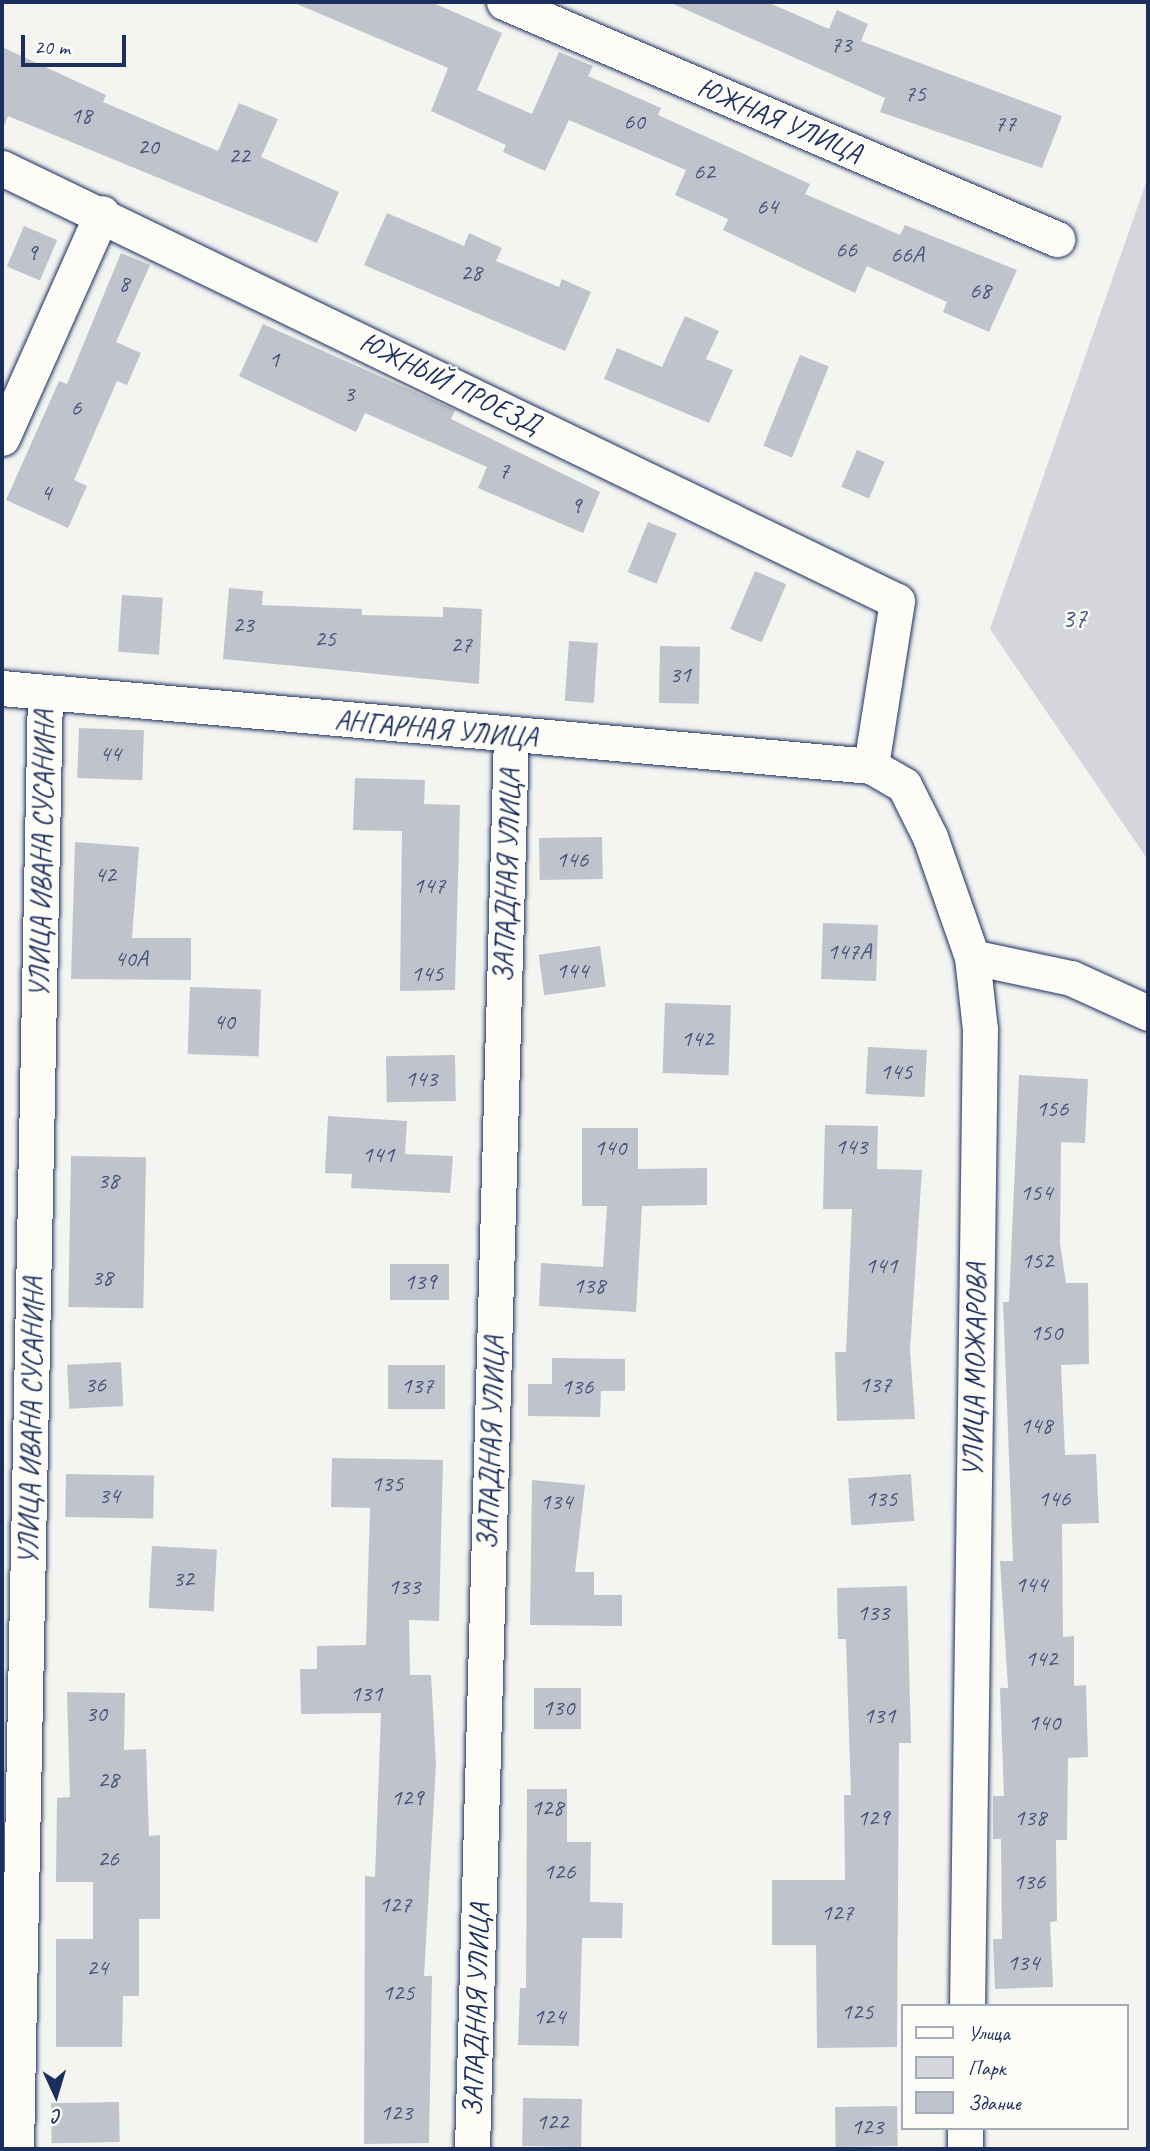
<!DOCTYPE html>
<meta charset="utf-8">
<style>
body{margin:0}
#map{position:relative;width:1150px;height:2151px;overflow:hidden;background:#f4f4f1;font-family:Caveat,sans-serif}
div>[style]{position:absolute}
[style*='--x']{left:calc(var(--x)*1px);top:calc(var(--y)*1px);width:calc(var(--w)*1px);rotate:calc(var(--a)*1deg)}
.green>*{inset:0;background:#d4d6db}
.building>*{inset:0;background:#bfc3cc;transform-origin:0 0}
.roads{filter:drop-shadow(0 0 2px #1b2f5e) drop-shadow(0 0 2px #1b2f5e)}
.minor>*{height:35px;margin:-17.5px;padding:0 17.5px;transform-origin:17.5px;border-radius:17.5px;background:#fdfcf7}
span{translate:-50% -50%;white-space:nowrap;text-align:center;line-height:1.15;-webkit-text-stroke:5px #fdfcf7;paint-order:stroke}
.number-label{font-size:24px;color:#44547a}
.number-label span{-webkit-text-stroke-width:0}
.street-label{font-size:28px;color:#1b2f5e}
.park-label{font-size:28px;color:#49597d}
.frame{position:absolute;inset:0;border:4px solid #1b2f5e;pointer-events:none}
.legend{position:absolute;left:901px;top:2004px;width:228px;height:126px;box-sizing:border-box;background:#fdfcf7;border:2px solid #a3aaba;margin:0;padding:9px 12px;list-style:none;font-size:21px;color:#1b2f5e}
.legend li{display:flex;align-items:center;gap:14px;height:35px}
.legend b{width:35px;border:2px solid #a3aaba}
.north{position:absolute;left:21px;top:2060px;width:70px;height:70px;-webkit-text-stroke:5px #fdfcf7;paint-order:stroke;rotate:176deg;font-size:19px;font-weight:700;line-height:28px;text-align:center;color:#1b2f5e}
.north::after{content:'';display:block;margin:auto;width:24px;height:32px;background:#1b2f5e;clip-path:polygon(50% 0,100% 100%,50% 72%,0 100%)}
.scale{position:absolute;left:21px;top:35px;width:105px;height:32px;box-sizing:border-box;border:4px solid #1b2f5e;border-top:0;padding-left:9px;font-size:21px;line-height:24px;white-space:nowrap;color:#1b2f5e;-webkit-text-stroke:5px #fdfcf7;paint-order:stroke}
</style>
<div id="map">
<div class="green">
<div style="clip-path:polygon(1148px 177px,1148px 860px,990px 629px)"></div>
</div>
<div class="building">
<div style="clip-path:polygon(292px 2px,431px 2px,502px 33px,477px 90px,532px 114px,559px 52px,593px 66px,588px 76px,661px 108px,658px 115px,810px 184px,805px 194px,900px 235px,905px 225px,1017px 270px,989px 332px,943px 312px,947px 302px,867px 266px,855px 293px,723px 230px,728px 219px,675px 195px,686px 170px,569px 120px,545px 171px,503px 152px,506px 145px,431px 111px,448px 68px)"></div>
<div style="clip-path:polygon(669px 2px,767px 2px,829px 29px,837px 10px,868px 24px,861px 41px,1062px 116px,1042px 168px,880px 112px,885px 98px)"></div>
<div style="clip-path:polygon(2px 47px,106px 95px,103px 102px,218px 151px,239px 103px,278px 119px,261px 157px,339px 192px,317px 243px,8px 116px,2px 131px)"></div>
<div style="clip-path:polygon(387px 213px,464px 246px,469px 233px,502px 248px,496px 261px,559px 287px,562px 279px,591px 292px,565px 351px,364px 265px)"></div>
<div style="left:24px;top:226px;width:36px;height:44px;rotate:23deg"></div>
<div style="clip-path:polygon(121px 253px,150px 265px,116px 342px,141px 353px,127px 385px,117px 381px,74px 480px,87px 486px,68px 528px,6px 500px,59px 381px,67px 384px)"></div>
<div style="clip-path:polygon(685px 316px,719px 331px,706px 359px,733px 370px,709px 423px,604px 379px,617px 348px,662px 367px)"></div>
<div style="clip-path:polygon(263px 324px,455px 410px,451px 419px,600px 492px,583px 533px,478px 488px,487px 467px,365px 413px,356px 432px,239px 376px)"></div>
<div style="left:800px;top:355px;width:31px;height:98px;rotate:22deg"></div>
<div style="left:857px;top:450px;width:30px;height:40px;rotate:23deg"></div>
<div style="left:648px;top:522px;width:31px;height:54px;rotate:22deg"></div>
<div style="left:755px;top:571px;width:34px;height:63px;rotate:23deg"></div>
<div style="clip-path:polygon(229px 588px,263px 591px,262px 605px,362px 609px,362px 615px,443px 617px,443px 607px,482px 609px,479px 684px,223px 659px)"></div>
<div style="left:122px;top:595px;width:41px;height:57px;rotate:4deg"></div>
<div style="left:569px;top:641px;width:29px;height:60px;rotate:4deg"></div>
<div style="left:660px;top:646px;width:40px;height:57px;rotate:1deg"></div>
<div style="left:79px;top:728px;width:65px;height:50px;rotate:2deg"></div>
<div style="clip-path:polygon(355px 778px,425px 780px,424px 804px,460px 805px,455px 990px,400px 991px,402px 831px,353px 830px)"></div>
<div style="left:602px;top:837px;width:42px;height:63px;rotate:89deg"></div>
<div style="clip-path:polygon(75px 842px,139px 847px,132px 938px,191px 938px,191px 980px,71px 979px)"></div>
<div style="left:823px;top:923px;width:55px;height:56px;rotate:2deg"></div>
<div style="left:600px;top:946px;width:41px;height:62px;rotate:82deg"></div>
<div style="left:190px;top:987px;width:71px;height:67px;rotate:2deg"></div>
<div style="left:665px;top:1003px;width:66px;height:70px;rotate:2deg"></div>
<div style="left:868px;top:1047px;width:59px;height:47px;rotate:3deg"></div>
<div style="left:455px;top:1055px;width:46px;height:69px;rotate:89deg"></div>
<div style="clip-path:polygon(1019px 1075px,1088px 1079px,1085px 1143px,1061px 1142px,1060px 1243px,1066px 1283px,1088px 1283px,1089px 1364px,1061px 1365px,1065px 1455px,1096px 1454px,1099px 1523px,1062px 1524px,1063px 1637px,1074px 1636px,1074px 1686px,1086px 1685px,1088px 1757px,1068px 1758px,1067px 1840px,1056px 1840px,1057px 1921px,1050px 1922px,1053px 1987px,995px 1989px,993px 1939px,1002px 1939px,1001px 1839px,993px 1839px,993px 1796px,1004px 1796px,1000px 1688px,1008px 1688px,1000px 1561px,1013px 1561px,1003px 1302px,1009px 1302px)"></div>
<div style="clip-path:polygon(328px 1116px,407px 1121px,405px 1154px,453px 1156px,450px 1193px,351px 1188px,352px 1174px,325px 1173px)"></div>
<div style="clip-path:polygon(825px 1125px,878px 1126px,877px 1169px,922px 1170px,910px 1350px,915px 1419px,837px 1421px,835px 1352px,846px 1352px,852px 1209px,823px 1209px)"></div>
<div style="clip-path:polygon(582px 1128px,638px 1128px,638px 1169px,707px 1168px,707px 1205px,642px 1206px,636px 1312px,539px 1306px,541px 1263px,603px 1267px,607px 1206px,582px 1206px)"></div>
<div style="left:71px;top:1156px;width:75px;height:151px;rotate:1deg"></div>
<div style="left:390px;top:1264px;width:59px;height:36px"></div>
<div style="clip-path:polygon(552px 1358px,625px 1359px,625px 1391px,601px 1391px,600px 1417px,528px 1416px,528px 1384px,552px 1384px)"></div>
<div style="left:121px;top:1362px;width:44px;height:54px;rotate:87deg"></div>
<div style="left:388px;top:1365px;width:57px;height:44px"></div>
<div style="clip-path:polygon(332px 1458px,443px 1460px,439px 1621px,409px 1620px,410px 1675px,431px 1675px,436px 1764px,424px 1976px,432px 1976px,429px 2143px,364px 2144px,365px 1876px,375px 1877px,381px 1713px,301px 1714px,300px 1669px,317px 1669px,317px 1646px,366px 1645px,370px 1508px,331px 1507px)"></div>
<div style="left:66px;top:1474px;width:88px;height:43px;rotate:1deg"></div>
<div style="left:911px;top:1474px;width:47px;height:63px;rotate:86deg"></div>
<div style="clip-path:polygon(532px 1480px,585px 1485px,575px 1572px,594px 1572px,594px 1595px,622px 1595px,622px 1626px,530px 1625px)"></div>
<div style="left:152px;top:1546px;width:65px;height:62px;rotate:3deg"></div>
<div style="clip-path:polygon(907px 1586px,911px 1743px,899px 1743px,897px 2047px,817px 2048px,816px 1945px,772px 1945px,772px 1880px,845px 1880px,844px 1795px,851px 1795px,846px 1639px,838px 1639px,837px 1588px)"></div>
<div style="left:534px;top:1688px;width:47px;height:41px"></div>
<div style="clip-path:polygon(67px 1692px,125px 1693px,124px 1750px,146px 1749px,149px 1836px,160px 1835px,160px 1919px,139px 1919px,139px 1996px,123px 1996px,122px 2047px,56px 2047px,56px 1939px,93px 1939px,93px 1882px,56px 1882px,57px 1798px,70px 1797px)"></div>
<div style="clip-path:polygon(527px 1789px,567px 1789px,567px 1842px,591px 1842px,590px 1902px,623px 1903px,622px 1938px,582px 1938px,579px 2046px,518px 2045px,520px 1988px,526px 1988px)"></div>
<div style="left:523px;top:2098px;width:59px;height:48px;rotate:1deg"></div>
<div style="left:119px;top:2102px;width:40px;height:68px;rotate:89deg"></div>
<div style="left:897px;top:2106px;width:40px;height:62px;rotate:89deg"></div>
</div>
<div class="roads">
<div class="minor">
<div style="--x:504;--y:2;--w:602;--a:23.2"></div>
<div style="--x:2;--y:168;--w:994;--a:25.82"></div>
<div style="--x:897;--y:601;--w:167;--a:99"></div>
<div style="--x:2;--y:438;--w:246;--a:-66"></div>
<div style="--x:2;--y:688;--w:872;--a:5.13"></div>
<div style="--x:871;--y:766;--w:38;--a:30"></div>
<div style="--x:904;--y:785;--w:58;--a:63.4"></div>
<div style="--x:930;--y:837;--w:127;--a:70.7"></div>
<div style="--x:972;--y:957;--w:72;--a:83.7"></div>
<div style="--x:980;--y:1029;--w:977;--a:90.76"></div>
<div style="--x:972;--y:957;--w:101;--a:12"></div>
<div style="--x:1071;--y:978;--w:85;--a:24.4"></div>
<div style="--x:16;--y:2149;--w:1457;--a:-88.86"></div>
<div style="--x:472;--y:2149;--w:1413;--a:-88.42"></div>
<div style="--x:965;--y:2149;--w:21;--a:-90"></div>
</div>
</div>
<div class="number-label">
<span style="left:841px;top:45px">73</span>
<span style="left:915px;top:94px">75</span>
<span style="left:81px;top:116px">18</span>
<span style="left:634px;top:122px">60</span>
<span style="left:1005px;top:124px">77</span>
<span style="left:148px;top:147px">20</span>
<span style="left:239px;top:156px">22</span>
<span style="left:704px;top:172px">62</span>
<span style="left:767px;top:207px">64</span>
<span style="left:846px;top:250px">66</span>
<span style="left:32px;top:253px">9</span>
<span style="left:907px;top:255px">66А</span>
<span style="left:471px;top:273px">28</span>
<span style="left:124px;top:284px">8</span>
<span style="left:980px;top:291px">68</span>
<span style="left:274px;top:360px">1</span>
<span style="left:349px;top:394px">3</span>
<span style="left:76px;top:408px">6</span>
<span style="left:504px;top:471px">7</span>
<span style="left:46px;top:493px">4</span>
<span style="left:576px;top:506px">9</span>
<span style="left:243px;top:625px">23</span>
<span style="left:325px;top:639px">25</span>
<span style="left:461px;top:645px">27</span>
<span style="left:680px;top:675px">31</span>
<span style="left:110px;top:754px">44</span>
<span style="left:572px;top:860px">146</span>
<span style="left:105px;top:875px">42</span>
<span style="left:429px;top:886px">147</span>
<span style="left:849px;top:952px">147А</span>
<span style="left:131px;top:959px">40А</span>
<span style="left:572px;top:971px">144</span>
<span style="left:427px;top:974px">145</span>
<span style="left:224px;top:1022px">40</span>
<span style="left:697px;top:1039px">142</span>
<span style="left:896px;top:1072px">145</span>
<span style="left:421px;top:1079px">143</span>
<span style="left:1052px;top:1109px">156</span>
<span style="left:851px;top:1147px">143</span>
<span style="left:610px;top:1148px">140</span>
<span style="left:378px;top:1155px">141</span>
<span style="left:108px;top:1181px">38</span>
<span style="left:1036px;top:1193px">154</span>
<span style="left:1037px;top:1261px">152</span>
<span style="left:881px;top:1266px">141</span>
<span style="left:102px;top:1278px">38</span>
<span style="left:420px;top:1282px">139</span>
<span style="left:589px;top:1286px">138</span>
<span style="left:1046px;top:1333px">150</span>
<span style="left:95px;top:1385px">36</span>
<span style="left:875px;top:1385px">137</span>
<span style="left:417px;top:1386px">137</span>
<span style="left:577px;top:1387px">136</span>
<span style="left:1036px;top:1426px">148</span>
<span style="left:387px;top:1484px">135</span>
<span style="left:109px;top:1496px">34</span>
<span style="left:881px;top:1499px">135</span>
<span style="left:1054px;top:1499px">146</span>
<span style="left:556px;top:1502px">134</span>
<span style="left:183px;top:1579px">32</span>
<span style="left:1031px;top:1585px">144</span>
<span style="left:404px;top:1587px">133</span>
<span style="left:873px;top:1613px">133</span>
<span style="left:1041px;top:1659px">142</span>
<span style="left:366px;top:1694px">131</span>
<span style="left:558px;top:1708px">130</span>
<span style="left:96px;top:1714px">30</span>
<span style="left:879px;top:1716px">131</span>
<span style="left:1044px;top:1723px">140</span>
<span style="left:108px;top:1780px">28</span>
<span style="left:407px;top:1798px">129</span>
<span style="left:547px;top:1808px">128</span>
<span style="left:873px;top:1818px">129</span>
<span style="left:1030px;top:1818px">138</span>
<span style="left:108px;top:1859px">26</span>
<span style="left:559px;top:1872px">126</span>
<span style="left:1029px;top:1882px">136</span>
<span style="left:395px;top:1905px">127</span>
<span style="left:837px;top:1913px">127</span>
<span style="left:1023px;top:1963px">134</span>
<span style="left:97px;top:1968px">24</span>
<span style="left:398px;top:1993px">125</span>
<span style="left:857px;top:2012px">125</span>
<span style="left:549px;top:2017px">124</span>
<span style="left:396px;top:2113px">123</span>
<span style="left:552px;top:2122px">122</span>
<span style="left:867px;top:2127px">123</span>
</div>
<div class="street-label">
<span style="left:780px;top:120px;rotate:23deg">ЮЖНАЯ УЛИЦА</span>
<span style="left:450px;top:383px;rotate:26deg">ЮЖНЫЙ ПРОЕЗД</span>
<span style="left:436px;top:729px;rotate:5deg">АНГАРНАЯ УЛИЦА</span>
<span style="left:42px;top:854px;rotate:-89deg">УЛИЦА ИВАНА СУСАНИНА</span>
<span style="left:507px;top:876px;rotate:-88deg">ЗАПАДНАЯ УЛИЦА</span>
<span style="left:975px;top:1370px;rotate:-89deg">УЛИЦА МОЖАРОВА</span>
<span style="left:31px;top:1421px;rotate:-89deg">УЛИЦА ИВАНА СУСАНИНА</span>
<span style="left:491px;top:1443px;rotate:-88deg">ЗАПАДНАЯ УЛИЦА</span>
<span style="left:476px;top:2010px;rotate:-88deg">ЗАПАДНАЯ УЛИЦА</span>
</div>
<div class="park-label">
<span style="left:1074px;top:618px">37</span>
</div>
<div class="frame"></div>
<ul class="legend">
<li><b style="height:9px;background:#fdfcf7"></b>Улица</li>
<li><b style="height:19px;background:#d4d6db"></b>Парк</li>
<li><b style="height:19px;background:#bfc3cc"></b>Здание</li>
</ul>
<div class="north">С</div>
<div class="scale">20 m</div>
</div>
